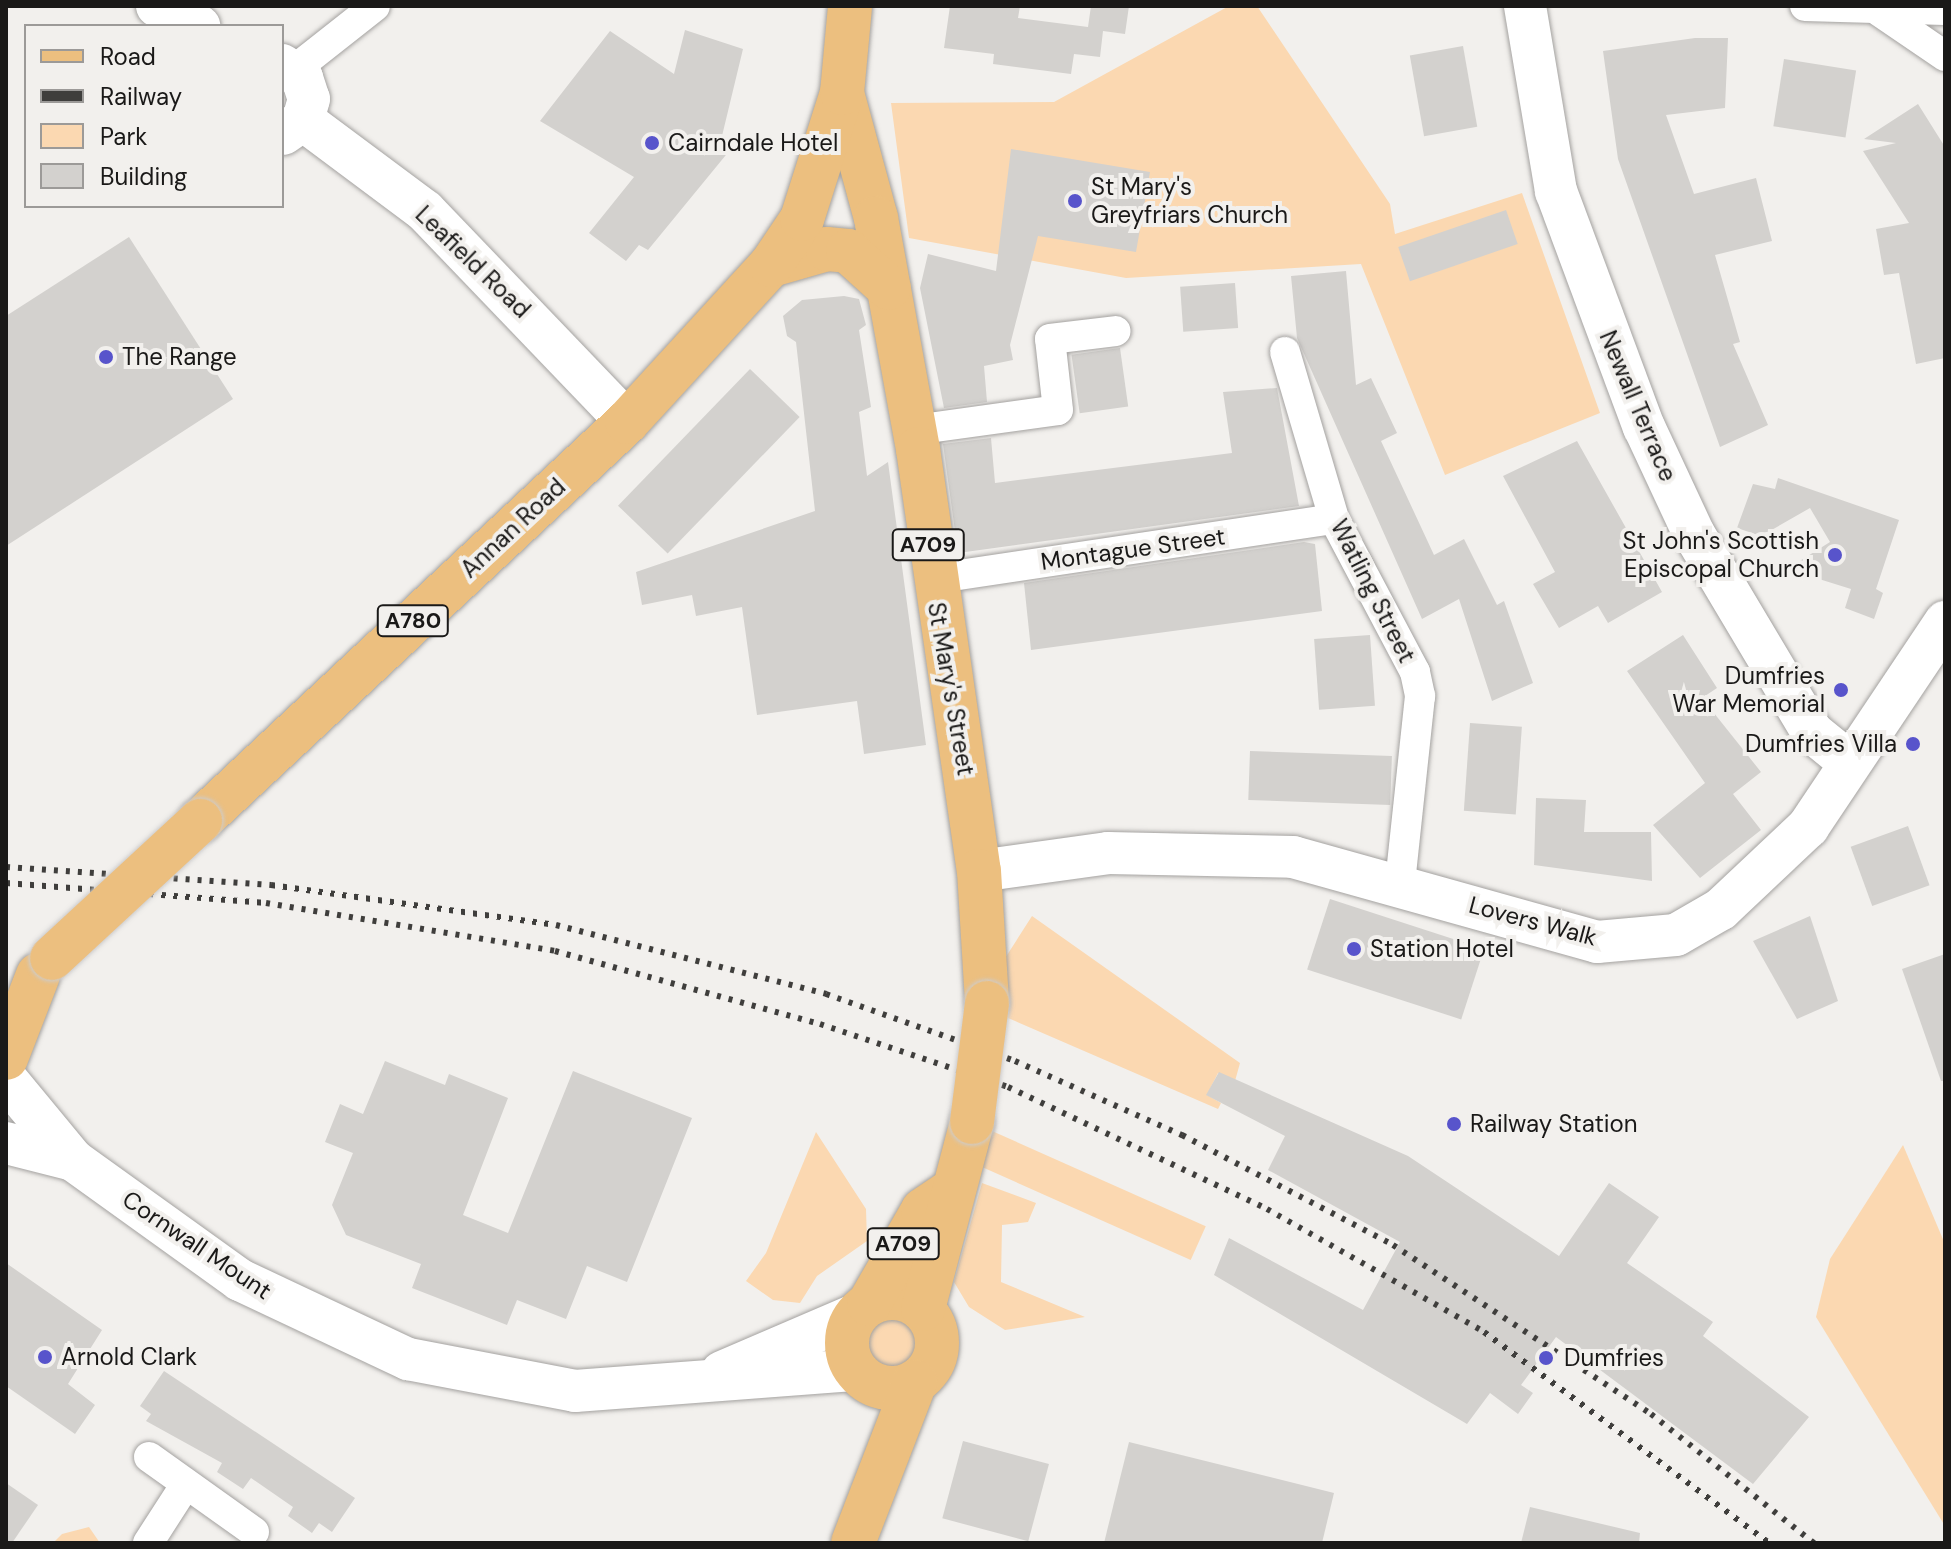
<!DOCTYPE html>
<style>
body{margin:0}
#map{position:relative;width:1951px;height:1549px;overflow:hidden;background:#f2f0ed;font-family:"DM Sans",sans-serif}
div>[style]{position:absolute}
[style*='--x']{left:calc(var(--x)*1px);top:calc(var(--y)*1px);width:calc(var(--w)*1px);rotate:calc(var(--a)*1deg)}
.green>*{inset:0;background:#fbd8b1;transform-origin:0 0}
.round{border-radius:50%}
.building>*{inset:0;background:#d3d1ce;transform-origin:0 0}
.roads{filter:drop-shadow(0 0 2px #a4a2a0) drop-shadow(0 0 2px #a4a2a0)}
.street>*{height:30px;margin:-15px;padding:0 15px;transform-origin:15px;border-radius:15px;background:#fff}
.secondary>*{height:42px;margin:-21px;padding:0 21px;transform-origin:21px;border-radius:21px;background:#fff}
.primary>*{height:44px;margin:-22px;padding:0 22px;transform-origin:22px;border-radius:22px;background:#ecbf7f}
.primary>.ring{margin:-22px;padding:0;box-sizing:content-box;background:none;border:44px solid #ecbf7f;border-radius:50%}
.rail>*{height:6px;margin-top:-3px;transform-origin:0;background:repeating-linear-gradient(90deg,#3f3e3c 0 4px,transparent 0 12px)}
.bridges{filter:drop-shadow(0 0 2px #cdcccc) drop-shadow(0 0 2px #cdcccc)}
.primary-bridge>*{height:44px;margin:-22px;padding:0 22px;transform-origin:22px;border-radius:22px;background:#ecbf7f}
.dots>*{width:22px;height:22px;translate:-50% -50%;box-sizing:border-box;border:4px solid #f2f0ed;border-radius:50%}
span{translate:-50% -50%;white-space:nowrap;text-align:center;line-height:1.15;-webkit-text-stroke:8px #f2f0ed;paint-order:stroke}
.shield-label span{padding:2px 6px;background:#f2f0ed;border:2px solid;border-radius:6px;-webkit-text-stroke-width:0}
.shield-label{font-size:22px;color:#1a1918;font-weight:700}
.poi-label{font-size:24px;color:#1a1918}
.left{translate:0 -50%;text-align:left}
.right{translate:-100% -50%;text-align:right}
.street-label{font-size:24px;color:#1a1918}
.frame{position:absolute;inset:0;border:8px solid #1a1918;pointer-events:none}
.legend{position:absolute;left:24px;top:24px;width:260px;height:184px;box-sizing:border-box;background:#f2f0ed;border:2px solid #9c9a98;margin:0;padding:10px 14px;list-style:none;font-size:24px;color:#1a1918}
.legend li{display:flex;align-items:center;gap:16px;height:40px}
.legend b{width:40px;border:2px solid #9c9a98}
</style>
<div id="map">
<div class="green">
<div style="clip-path:polygon(1229px 6px,1257px 6px,1390px 204px,1395px 234px,1522px 193px,1600px 413px,1445px 475px,1361px 264px,1126px 278px,909px 238px,891px 103px,1054px 102px)"></div>
<div style="clip-path:polygon(1032px 916px,1240px 1063px,1235px 1081px,1218px 1073px,1207px 1095px,1221px 1103px,1218px 1109px,1008px 1018px,1002px 963px)"></div>
<div style="left:992px;top:1131px;width:234px;height:37px;rotate:24deg"></div>
<div style="clip-path:polygon(816px 1132px,866px 1209px,867px 1241px,817px 1276px,800px 1303px,773px 1300px,746px 1281px,766px 1253px)"></div>
<div style="clip-path:polygon(1903px 1145px,1945px 1244px,1945px 1526px,1816px 1317px,1830px 1259px)"></div>
<div style="clip-path:polygon(982px 1183px,1036px 1203px,1028px 1222px,1002px 1225px,1001px 1282px,1085px 1317px,1005px 1330px,969px 1307px,954px 1282px)"></div>
<div class="round" style="left:861px;top:1312px;width:64px;height:64px"></div>
<div style="clip-path:polygon(89px 1527px,100px 1543px,53px 1543px,62px 1534px)"></div>
</div>
<div class="building">
<div style="clip-path:polygon(950px 6px,1020px 6px,1018px 18px,1088px 27px,1091px 6px,1129px 6px,1125px 34px,1103px 31px,1100px 57px,1074px 54px,1071px 74px,993px 64px,994px 54px,944px 48px)"></div>
<div style="clip-path:polygon(685px 30px,743px 49px,722px 136px,730px 150px,648px 250px,639px 245px,626px 261px,589px 233px,634px 177px,540px 121px,610px 31px,674px 74px)"></div>
<div style="clip-path:polygon(1695px 38px,1728px 38px,1725px 108px,1666px 115px,1694px 194px,1756px 178px,1772px 241px,1715px 255px,1740px 342px,1733px 344px,1768px 425px,1720px 447px,1618px 159px,1603px 51px)"></div>
<div style="left:1463px;top:46px;width:82px;height:54px;rotate:80deg"></div>
<div style="left:1784px;top:59px;width:73px;height:68px;rotate:9deg"></div>
<div style="clip-path:polygon(1918px 104px,1945px 147px,1945px 358px,1916px 364px,1899px 273px,1884px 275px,1876px 229px,1909px 223px,1863px 151px,1896px 143px,1864px 139px)"></div>
<div style="clip-path:polygon(1011px 149px,1150px 172px,1136px 252px,1038px 236px,1010px 345px,1013px 360px,984px 366px,987px 402px,944px 408px,920px 288px,928px 254px,996px 271px)"></div>
<div style="left:1506px;top:210px;width:36px;height:114px;rotate:71deg"></div>
<div style="clip-path:polygon(129px 237px,233px 399px,6px 546px,6px 316px)"></div>
<div style="clip-path:polygon(1346px 271px,1356px 385px,1371px 378px,1397px 433px,1381px 441px,1434px 555px,1464px 539px,1497px 605px,1504px 601px,1533px 683px,1492px 701px,1459px 599px,1422px 619px,1297px 338px,1291px 276px)"></div>
<div style="left:1235px;top:283px;width:45px;height:55px;rotate:86deg"></div>
<div style="clip-path:polygon(844px 296px,859px 299px,866px 325px,859px 330px,871px 407px,859px 412px,867px 476px,888px 462px,926px 745px,864px 754px,857px 701px,757px 715px,742px 607px,696px 616px,692px 595px,642px 605px,636px 572px,815px 511px,796px 342px,787px 336px,783px 316px,802px 300px)"></div>
<div style="left:1120px;top:348px;width:59px;height:49px;rotate:82deg"></div>
<div style="left:750px;top:369px;width:69px;height:190px;rotate:44deg"></div>
<div style="clip-path:polygon(1277px 388px,1299px 506px,958px 553px,943px 444px,991px 438px,995px 483px,1232px 453px,1223px 392px)"></div>
<div style="clip-path:polygon(1577px 441px,1662px 592px,1608px 623px,1598px 606px,1559px 628px,1533px 584px,1555px 572px,1503px 476px)"></div>
<div style="clip-path:polygon(1778px 478px,1899px 520px,1876px 589px,1883px 593px,1874px 619px,1845px 608px,1851px 589px,1787px 569px,1830px 542px,1810px 508px,1761px 536px,1737px 528px,1753px 484px,1775px 489px)"></div>
<div style="clip-path:polygon(1304px 542px,1315px 544px,1322px 611px,1031px 650px,1024px 583px)"></div>
<div style="left:1370px;top:635px;width:71px;height:56px;rotate:86deg"></div>
<div style="clip-path:polygon(1683px 635px,1717px 688px,1702px 698px,1761px 772px,1733px 794px,1761px 830px,1700px 878px,1653px 825px,1705px 783px,1627px 671px)"></div>
<div style="left:1470px;top:723px;width:52px;height:88px;rotate:4deg"></div>
<div style="left:1250px;top:751px;width:142px;height:49px;rotate:2deg"></div>
<div style="clip-path:polygon(1536px 798px,1586px 800px,1584px 832px,1651px 832px,1652px 881px,1534px 865px)"></div>
<div style="left:1908px;top:826px;width:63px;height:61px;rotate:70deg"></div>
<div style="left:1330px;top:899px;width:162px;height:74px;rotate:18deg"></div>
<div style="clip-path:polygon(1810px 916px,1838px 1001px,1797px 1019px,1753px 941px)"></div>
<div style="clip-path:polygon(1945px 954px,1945px 1081px,1941px 1081px,1902px 969px)"></div>
<div style="clip-path:polygon(385px 1061px,445px 1085px,449px 1074px,508px 1098px,463px 1215px,508px 1233px,573px 1071px,692px 1118px,627px 1282px,587px 1266px,566px 1319px,517px 1300px,507px 1325px,412px 1288px,421px 1264px,346px 1235px,332px 1205px,353px 1153px,325px 1142px,340px 1104px,363px 1114px)"></div>
<div style="clip-path:polygon(1219px 1072px,1408px 1156px,1559px 1256px,1609px 1183px,1659px 1217px,1627px 1263px,1713px 1322px,1703px 1336px,1809px 1417px,1753px 1484px,1556px 1337px,1521px 1385px,1533px 1393px,1518px 1414px,1490px 1393px,1467px 1424px,1214px 1275px,1229px 1238px,1363px 1310px,1400px 1242px,1268px 1170px,1285px 1136px,1206px 1095px)"></div>
<div style="clip-path:polygon(6px 1263px,102px 1330px,68px 1384px,95px 1405px,75px 1434px,6px 1386px)"></div>
<div style="clip-path:polygon(164px 1371px,355px 1498px,332px 1532px,319px 1523px,312px 1533px,288px 1516px,293px 1507px,251px 1478px,243px 1489px,217px 1472px,222px 1463px,146px 1421px,151px 1414px,140px 1406px)"></div>
<div style="left:963px;top:1441px;width:89px;height:80px;rotate:15deg"></div>
<div style="clip-path:polygon(1129px 1442px,1334px 1493px,1322px 1543px,1104px 1543px)"></div>
<div style="clip-path:polygon(6px 1483px,38px 1505px,12px 1543px,6px 1543px)"></div>
<div style="clip-path:polygon(1530px 1507px,1640px 1533px,1639px 1543px,1521px 1543px)"></div>
</div>
<div class="roads">
<div class="street">
<div style="--x:1805;--y:6;--w:140;--a:1.6"></div>
<div style="--x:1879;--y:11;--w:80;--a:34.3"></div>
<div style="--x:294;--y:70;--w:103;--a:-38.3"></div>
<div style="--x:1285;--y:352;--w:174;--a:73.6"></div>
<div style="--x:1334;--y:519;--w:173;--a:62.1"></div>
<div style="--x:1415;--y:672;--w:25;--a:78"></div>
<div style="--x:1420;--y:696;--w:189;--a:96.1"></div>
<div style="--x:914;--y:430;--w:145;--a:-7.9"></div>
<div style="--x:1058;--y:410;--w:71;--a:-96.4"></div>
<div style="--x:1050;--y:339;--w:66;--a:-6.9"></div>
<div style="--x:932;--y:579;--w:406;--a:-8.5"></div>
<div style="--x:149;--y:1457;--w:129;--a:35.5"></div>
<div style="--x:148;--y:1543;--w:70;--a:-57.2"></div>
</div>
<div class="secondary">
<div style="--x:157;--y:6;--w:47;--a:25.5"></div>
<div style="--x:1525;--y:6;--w:188;--a:80.5"></div>
<div style="--x:1556;--y:191;--w:252;--a:69.6"></div>
<div style="--x:1644;--y:427;--w:118;--a:65"></div>
<div style="--x:1694;--y:534;--w:230;--a:59.2"></div>
<div style="--x:1812;--y:732;--w:48;--a:39"></div>
<div style="--x:282;--y:65;--w:24;--a:33"></div>
<div style="--x:302;--y:78;--w:22;--a:72"></div>
<div style="--x:309;--y:99;--w:22;--a:106"></div>
<div style="--x:303;--y:120;--w:24;--a:145"></div>
<div style="--x:303;--y:120;--w:152;--a:36.7"></div>
<div style="--x:425;--y:211;--w:292;--a:46.2"></div>
<div style="--x:979;--y:871;--w:130;--a:-7.9"></div>
<div style="--x:1108;--y:853;--w:185;--a:1.2"></div>
<div style="--x:1293;--y:857;--w:316;--a:15.6"></div>
<div style="--x:1597;--y:942;--w:79;--a:-5.1"></div>
<div style="--x:1676;--y:935;--w:52;--a:-30"></div>
<div style="--x:1721;--y:909;--w:120;--a:-43.3"></div>
<div style="--x:1808;--y:827;--w:247;--a:-56.2"></div>
<div style="--x:6;--y:1079;--w:105;--a:50.4"></div>
<div style="--x:73;--y:1160;--w:206;--a:35.7"></div>
<div style="--x:240;--y:1280;--w:186;--a:25.2"></div>
<div style="--x:408;--y:1359;--w:170;--a:10.8"></div>
<div style="--x:575;--y:1391;--w:282;--a:-4.3"></div>
<div style="--x:6;--y:1143;--w:69;--a:14.2"></div>
<div style="--x:722;--y:1372;--w:147;--a:-23.2"></div>
</div>
<div class="primary">
<div style="--x:842;--y:93;--w:130;--a:74.8"></div>
<div style="--x:876;--y:218;--w:235;--a:79.7"></div>
<div style="--x:918;--y:449;--w:426;--a:81.8"></div>
<div style="--x:979;--y:871;--w:132;--a:86.5"></div>
<div style="--x:771;--y:265;--w:58;--a:-15.9"></div>
<div style="--x:827;--y:249;--w:21;--a:5"></div>
<div style="--x:848;--y:251;--w:55;--a:42.1"></div>
<div style="--x:200;--y:821;--w:584;--a:-43.06"></div>
<div style="--x:627;--y:422;--w:213;--a:-47.5"></div>
<div style="--x:771;--y:265;--w:55;--a:-56"></div>
<div style="--x:802;--y:219;--w:132;--a:-72.4"></div>
<div style="--x:842;--y:93;--w:87;--a:-84.7"></div>
<div style="--x:6;--y:1058;--w:89;--a:-68.9"></div>
<div class="ring" style="left:847px;top:1298px;width:46px;height:46px"></div>
<div style="--x:869;--y:1304;--w:108;--a:-60.1"></div>
<div style="--x:923;--y:1210;--w:30;--a:-34"></div>
<div style="--x:923;--y:1309;--w:193;--a:-75.3"></div>
<div style="--x:853;--y:1543;--w:173;--a:-68.9"></div>
</div>
</div>
<div class="rail">
<div style="--x:6;--y:867;--w:266;--a:3.9"></div>
<div style="--x:271;--y:885;--w:288;--a:8"></div>
<div style="--x:556;--y:925;--w:279;--a:14.3"></div>
<div style="--x:826;--y:994;--w:201;--a:19.5"></div>
<div style="--x:1015;--y:1061;--w:183;--a:23.9"></div>
<div style="--x:1182;--y:1135;--w:238;--a:27.5"></div>
<div style="--x:1393;--y:1245;--w:308;--a:33.2"></div>
<div style="--x:1651;--y:1414;--w:208;--a:38.4"></div>
<div style="--x:6;--y:883;--w:261;--a:4.4"></div>
<div style="--x:266;--y:903;--w:293;--a:9.4"></div>
<div style="--x:555;--y:951;--w:275;--a:15.4"></div>
<div style="--x:820;--y:1024;--w:198;--a:18.5"></div>
<div style="--x:1008;--y:1087;--w:286;--a:25.2"></div>
<div style="--x:1267;--y:1209;--w:249;--a:29.5"></div>
<div style="--x:1484;--y:1332;--w:355;--a:36.5"></div>
</div>
<div class="bridges">
<div class="primary-bridge">
<div style="--x:52;--y:958;--w:202;--a:-42.8"></div>
<div style="--x:972;--y:1122;--w:120;--a:-82.8"></div>
</div>
</div>
<div class="dots">
<div style="left:652px;top:143px;background:#5854cb"></div>
<div style="left:1075px;top:201px;background:#5854cb"></div>
<div style="left:106px;top:357px;background:#5854cb"></div>
<div style="left:1835px;top:555px;background:#5854cb"></div>
<div style="left:1841px;top:690px;background:#5854cb"></div>
<div style="left:1913px;top:744px;background:#5854cb"></div>
<div style="left:1354px;top:949px;background:#5854cb"></div>
<div style="left:1454px;top:1124px;background:#5854cb"></div>
<div style="left:45px;top:1357px;background:#5854cb"></div>
<div style="left:1546px;top:1358px;background:#5854cb"></div>
</div>
<div class="shield-label">
<span style="left:928px;top:545px">A709</span>
<span style="left:413px;top:621px">A780</span>
<span style="left:903px;top:1244px">A709</span>
</div>
<div class="poi-label">
<span class="left" style="left:668px;top:143px">Cairndale Hotel</span>
<span class="left" style="left:1091px;top:201px">St Mary's<br>Greyfriars Church</span>
<span class="left" style="left:122px;top:357px">The Range</span>
<span class="right" style="left:1819px;top:555px">St John's Scottish<br>Episcopal Church</span>
<span class="right" style="left:1825px;top:690px">Dumfries<br>War Memorial</span>
<span class="right" style="left:1897px;top:744px">Dumfries Villa</span>
<span class="left" style="left:1370px;top:949px">Station Hotel</span>
<span class="left" style="left:1470px;top:1124px">Railway Station</span>
<span class="left" style="left:61px;top:1357px">Arnold Clark</span>
<span class="left" style="left:1564px;top:1358px">Dumfries</span>
</div>
<div class="street-label">
<span style="left:473px;top:262px;rotate:44deg">Leafield Road</span>
<span style="left:1638px;top:406px;rotate:67deg">Newall Terrace</span>
<span style="left:513px;top:528px;rotate:-43deg">Annan Road</span>
<span style="left:1133px;top:549px;rotate:-8deg">Montague Street</span>
<span style="left:1373px;top:591px;rotate:63deg">Watling Street</span>
<span style="left:951px;top:689px;rotate:80deg">St Mary's Street</span>
<span style="left:1533px;top:921px;rotate:15deg">Lovers Walk</span>
<span style="left:197px;top:1245px;rotate:34deg">Cornwall Mount</span>
</div>
<div class="frame"></div>
<ul class="legend">
<li><b style="height:10px;background:#ecbf7f"></b>Road</li>
<li><b style="height:10px;background:#3f3e3c"></b>Railway</li>
<li><b style="height:22px;background:#fbd8b1"></b>Park</li>
<li><b style="height:22px;background:#d3d1ce"></b>Building</li>
</ul>
</div>
